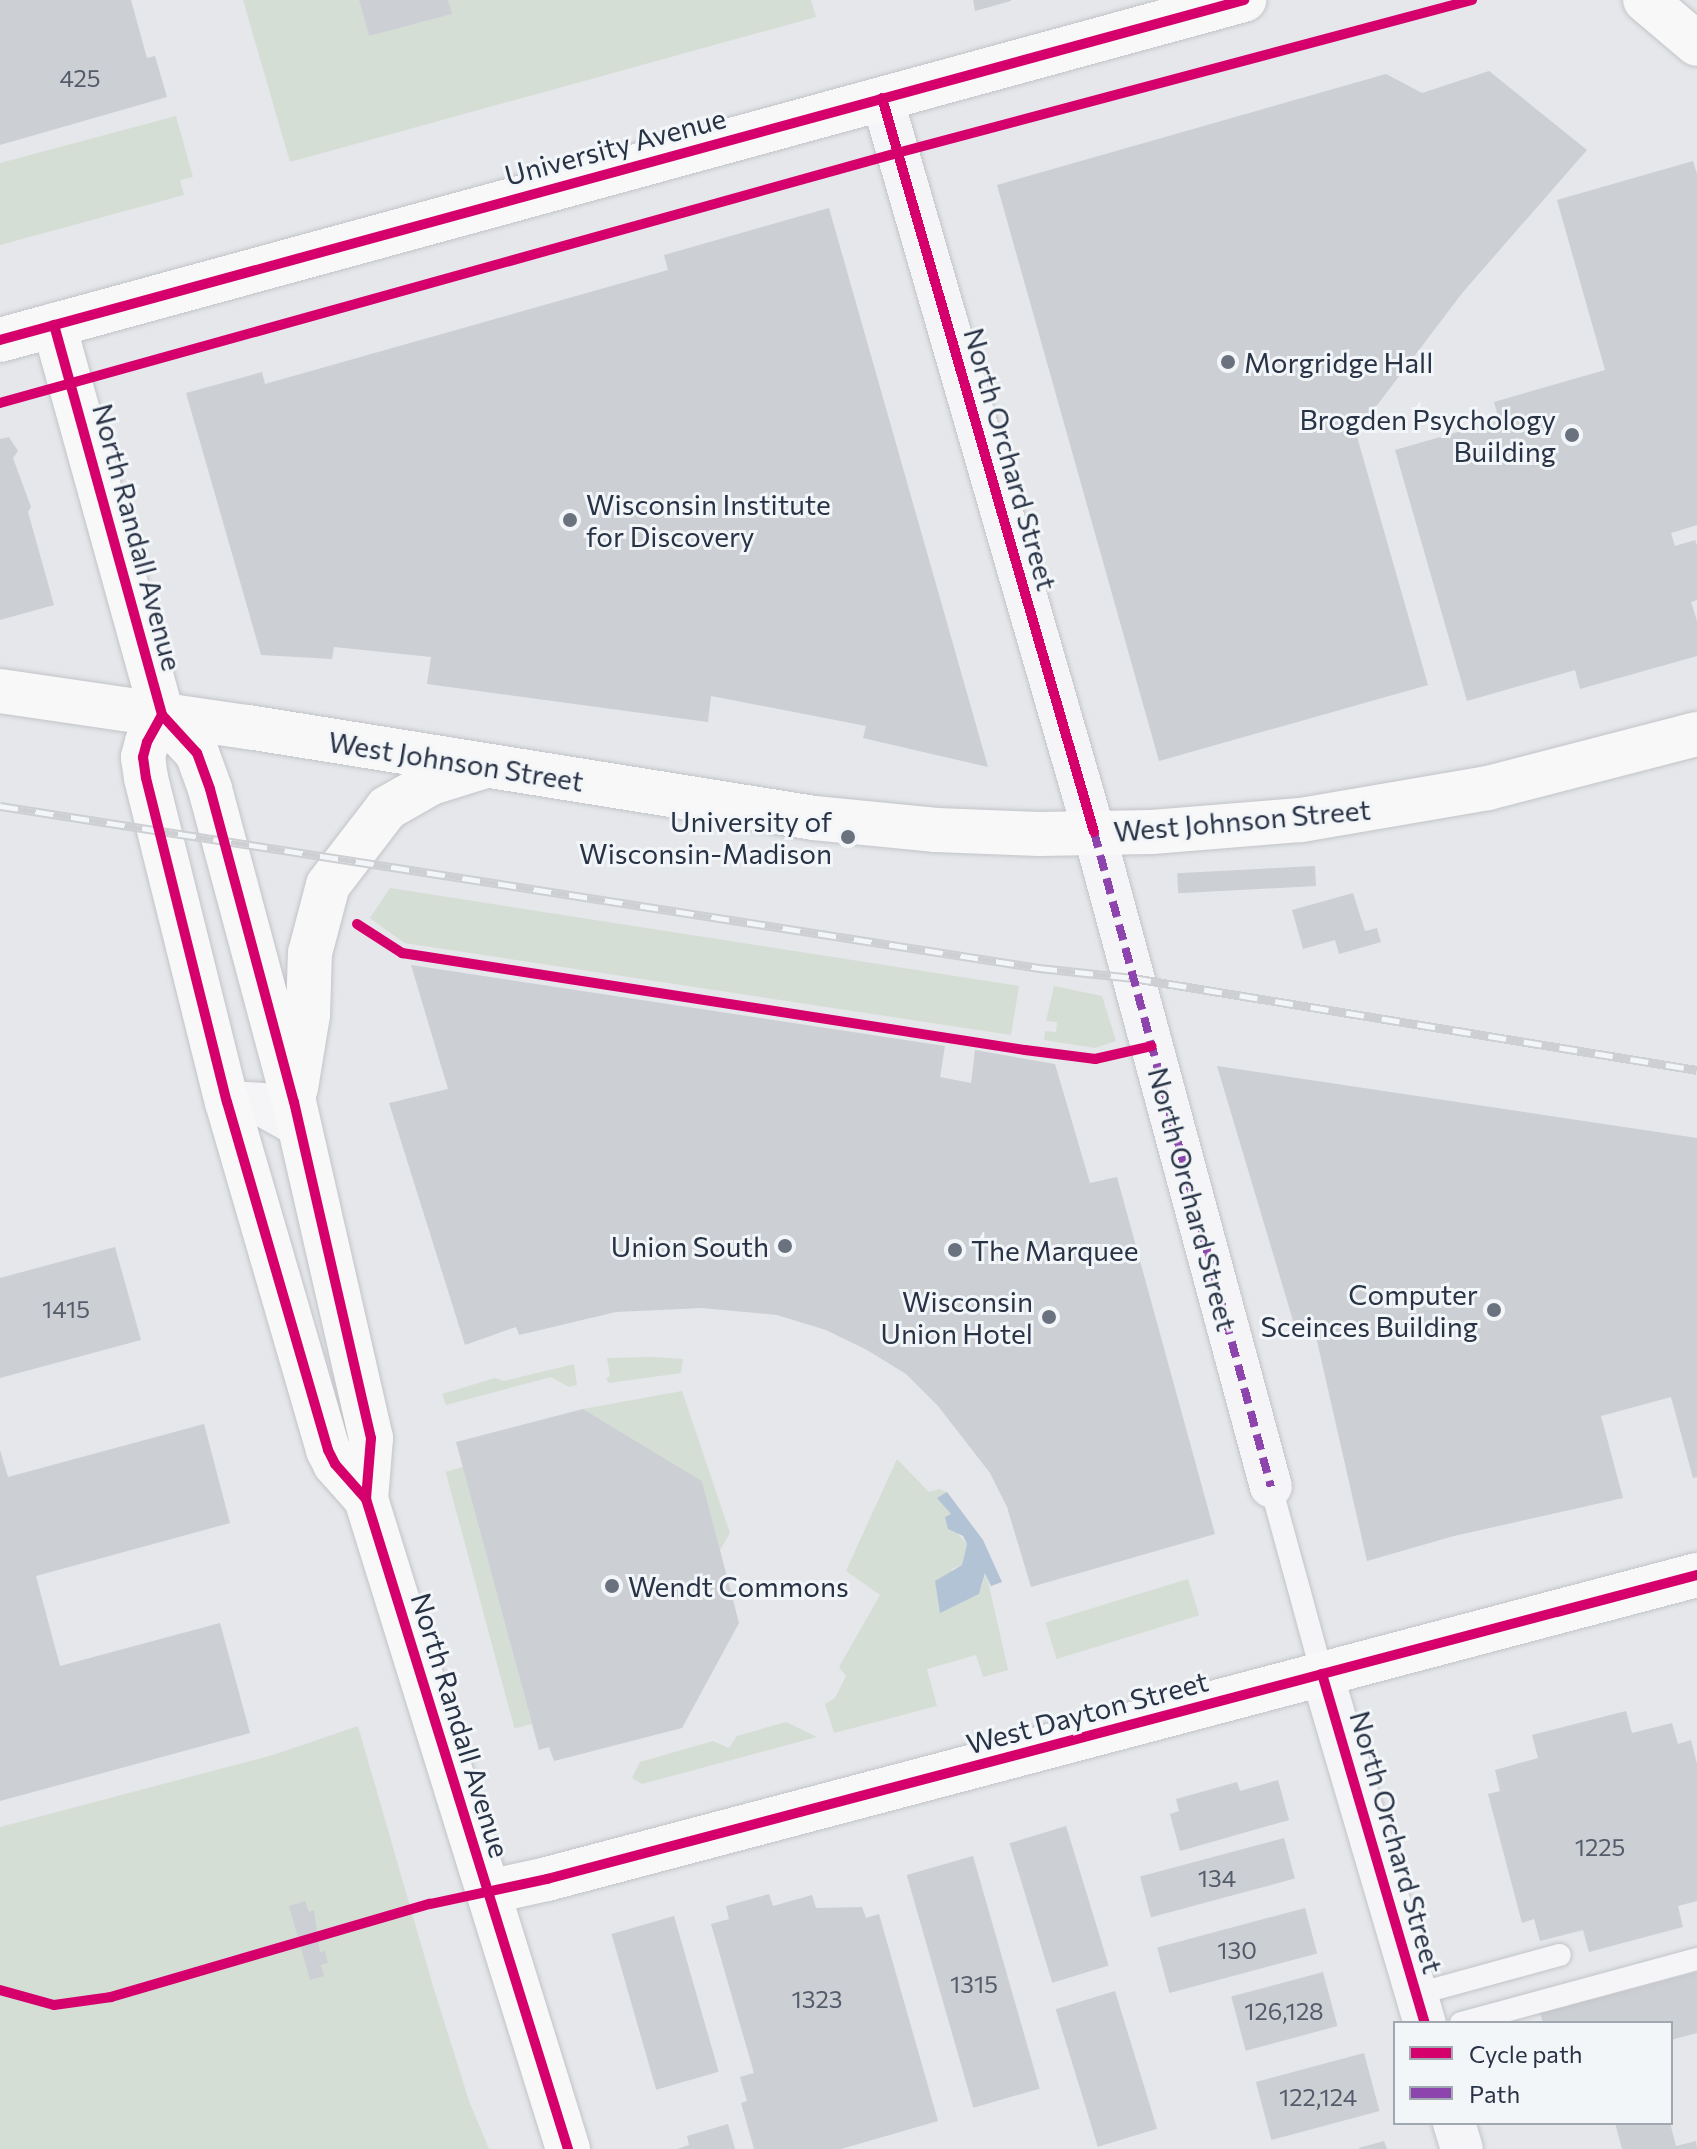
<!DOCTYPE html>
<style>
body{margin:0}
#map{position:relative;width:1697px;height:2149px;overflow:hidden;background:#e5e7ea;font-family:Commissioner,sans-serif}
div>[style]{position:absolute}
[style*='--x']{left:calc(var(--x)*1px);top:calc(var(--y)*1px);width:calc(var(--w)*1px);rotate:calc(var(--a)*1deg)}
.green>*{inset:0;background:#d5ded5;transform-origin:0 0}
.water>*{inset:0;background:#b2c3d6}
.building>*{inset:0;background:#cccfd3;transform-origin:0 0}
.roads{filter:drop-shadow(0 0 2px #c2c4c8) drop-shadow(0 0 2px #c2c4c8)}
.lane>*{height:22px;margin:-11px;padding:0 11px;transform-origin:11px;border-radius:11px;background:#f5f5f7}
.street>*{height:42px;margin:-21px;padding:0 21px;transform-origin:21px;border-radius:21px;background:#f5f5f7}
.secondary>*{height:44px;margin:-22px;padding:0 22px;transform-origin:22px;border-radius:22px;background:#f8f8f8}
.primary>*{height:44px;margin:-22px;padding:0 22px;transform-origin:22px;border-radius:22px;background:#f8f8f8}
.rail>*{height:9px;margin-top:-4.5px;transform-origin:0;background:repeating-linear-gradient(90deg,#f3f6f9 0 18px,#cdcfd2 0 36px);box-sizing:border-box;border-block:2px solid #cdcfd2}
.quiet>*{height:8px;margin-top:-4px;transform-origin:0;background:repeating-linear-gradient(90deg,#8e44ad 0 16px,transparent 0 24px)}
.cycleway>*{height:10px;margin:-5px;padding:0 5px;transform-origin:5px;border-radius:5px;background:#d6006c}
.dots>*{width:22px;height:22px;translate:-50% -50%;box-sizing:border-box;border:4px solid #f3f6f9;border-radius:50%}
span{translate:-50% -50%;white-space:nowrap;text-align:center;line-height:1.15;-webkit-text-stroke:6px #f3f6f9;paint-order:stroke}
.number-label{font-size:24px;color:#545c6b}
.number-label span{-webkit-text-stroke-width:0}
.street-label{font-size:28px;color:#293346}
.poi-label{font-size:28px;color:#293346}
.left{translate:0 -50%;text-align:left}
.right{translate:-100% -50%;text-align:right}
.legend{position:absolute;left:1393px;top:2021px;width:280px;height:104px;box-sizing:border-box;background:#f3f6f9;border:2px solid #a2a8b1;margin:0;padding:10px 14px;list-style:none;font-size:24px;color:#293346}
.legend li{display:flex;align-items:center;gap:16px;height:40px}
.legend b{width:40px;border:2px solid #a2a8b1}
</style>
<div id="map">
<div class="green">
<div style="clip-path:polygon(243px 0,359px 0,369px 36px,451px 14px,448px 0,811px 0,816px 17px,290px 162px)"></div>
<div style="clip-path:polygon(176px 116px,193px 177px,180px 180px,184px 195px,0 245px,0 163px)"></div>
<div style="clip-path:polygon(390px 888px,1019px 986px,1011px 1035px,404px 943px,370px 918px)"></div>
<div style="clip-path:polygon(1054px 986px,1102px 996px,1116px 1041px,1095px 1048px,1044px 1040px,1045px 1031px,1056px 1032px,1057px 1022px,1046px 1021px)"></div>
<div style="clip-path:polygon(653px 1357px,683px 1359px,681px 1373px,609px 1383px,606px 1379px,610px 1376px,607px 1358px)"></div>
<div style="clip-path:polygon(574px 1364px,577px 1385px,569px 1387px,551px 1377px,446px 1405px,442px 1394px,495px 1378px,504px 1381px)"></div>
<div style="clip-path:polygon(682px 1391px,730px 1533px,720px 1550px,702px 1481px,583px 1409px)"></div>
<div style="clip-path:polygon(897px 1459px,929px 1492px,939px 1489px,947px 1492px,938px 1498px,952px 1515px,946px 1521px,967px 1544px,962px 1565px,952px 1569px,940px 1612px,979px 1594px,986px 1572px,1008px 1670px,983px 1677px,976px 1655px,927px 1669px,937px 1706px,834px 1733px,825px 1704px,835px 1698px,846px 1676px,839px 1667px,880px 1595px,846px 1571px)"></div>
<div style="left:463px;top:1467px;width:266px;height:18px;rotate:75deg"></div>
<div style="left:1188px;top:1579px;width:38px;height:149px;rotate:73deg"></div>
<div style="clip-path:polygon(786px 1722px,817px 1737px,642px 1784px,632px 1778px,640px 1762px,713px 1741px,729px 1748px,737px 1736px)"></div>
<div style="clip-path:polygon(358px 1726px,433px 1986px,469px 2101px,489px 2149px,0 2149px,0 1827px,273px 1755px)"></div>
</div>
<div class="water">
<div style="clip-path:polygon(947px 1492px,983px 1540px,1002px 1582px,991px 1586px,985px 1573px,979px 1594px,940px 1613px,935px 1581px,962px 1565px,967px 1544px,963px 1536px,948px 1529px,945px 1517px,951px 1514px,937px 1498px)"></div>
</div>
<div class="building">
<div style="clip-path:polygon(0 0,131px 0,147px 58px,155px 56px,167px 97px,0 145px)"></div>
<div style="clip-path:polygon(359px 0,448px 0,452px 14px,369px 36px)"></div>
<div style="clip-path:polygon(973px 0,1011px 0,1011px 1px,975px 11px)"></div>
<div style="clip-path:polygon(1489px 71px,1587px 150px,1463px 292px,1356px 433px,1428px 685px,1159px 761px,997px 185px,1386px 74px,1422px 93px)"></div>
<div style="clip-path:polygon(1693px 161px,1697px 174px,1697px 525px,1671px 533px,1675px 546px,1695px 540px,1697px 545px,1697px 600px,1691px 602px,1697px 621px,1697px 656px,1580px 689px,1575px 670px,1467px 701px,1395px 450px,1499px 420px,1494px 402px,1605px 370px,1557px 200px)"></div>
<div style="clip-path:polygon(829px 208px,988px 767px,863px 738px,866px 726px,711px 696px,708px 722px,427px 684px,431px 657px,334px 647px,332px 659px,261px 655px,186px 393px,262px 372px,265px 384px,668px 270px,664px 255px)"></div>
<div style="clip-path:polygon(9px 437px,18px 451px,13px 458px,31px 507px,28px 512px,54px 605px,0 620px,0 439px)"></div>
<div style="left:1315px;top:866px;width:20px;height:138px;rotate:87deg"></div>
<div style="clip-path:polygon(1353px 893px,1365px 931px,1377px 928px,1381px 942px,1339px 954px,1335px 940px,1303px 949px,1292px 910px)"></div>
<div style="clip-path:polygon(411px 965px,945px 1046px,940px 1077px,971px 1083px,975px 1050px,1055px 1064px,1090px 1183px,1117px 1177px,1215px 1534px,1031px 1587px,1007px 1507px,990px 1473px,938px 1406px,906px 1374px,867px 1350px,826px 1330px,777px 1315px,702px 1308px,616px 1312px,519px 1335px,516px 1327px,465px 1345px,389px 1103px,448px 1089px)"></div>
<div style="clip-path:polygon(1217px 1066px,1697px 1138px,1697px 1477px,1693px 1478px,1671px 1397px,1601px 1416px,1623px 1498px,1454px 1536px,1367px 1561px,1312px 1319px,1294px 1324px)"></div>
<div style="clip-path:polygon(115px 1247px,141px 1340px,0 1378px,0 1278px)"></div>
<div style="clip-path:polygon(583px 1409px,702px 1481px,739px 1623px,682px 1728px,554px 1761px,549px 1747px,539px 1750px,456px 1442px)"></div>
<div style="clip-path:polygon(204px 1424px,230px 1523px,36px 1576px,60px 1666px,220px 1623px,250px 1733px,0 1801px,0 1450px,8px 1477px)"></div>
<div style="clip-path:polygon(1626px 1711px,1632px 1733px,1672px 1723px,1678px 1744px,1691px 1740px,1697px 1764px,1697px 1901px,1678px 1906px,1683px 1927px,1589px 1952px,1583px 1930px,1540px 1941px,1534px 1919px,1522px 1923px,1488px 1794px,1500px 1791px,1495px 1770px,1538px 1758px,1532px 1735px)"></div>
<div style="clip-path:polygon(1278px 1780px,1289px 1820px,1180px 1851px,1170px 1814px,1179px 1811px,1176px 1799px,1237px 1782px,1240px 1791px)"></div>
<div style="left:1066px;top:1826px;width:146px;height:59px;rotate:73deg"></div>
<div style="left:1284px;top:1838px;width:42px;height:149px;rotate:75deg"></div>
<div style="left:973px;top:1856px;width:242px;height:69px;rotate:74deg"></div>
<div style="clip-path:polygon(769px 1894px,773px 1906px,812px 1895px,816px 1908px,862px 1907px,866px 1918px,879px 1914px,938px 2121px,841px 2149px,754px 2149px,741px 2103px,747px 2101px,740px 2077px,754px 2073px,711px 1924px,729px 1919px,726px 1906px)"></div>
<div style="clip-path:polygon(305px 1901px,309px 1912px,314px 1910px,320px 1952px,325px 1951px,328px 1963px,321px 1965px,324px 1976px,310px 1980px,289px 1906px)"></div>
<div style="left:1305px;top:1908px;width:47px;height:153px;rotate:75deg"></div>
<div style="left:674px;top:1916px;width:162px;height:65px;rotate:74deg"></div>
<div style="left:1323px;top:1972px;width:56px;height:95px;rotate:75deg"></div>
<div style="clip-path:polygon(1697px 1972px,1697px 2033px,1671px 2040px,1671px 2023px,1543px 2023px,1540px 2013px)"></div>
<div style="left:1115px;top:1991px;width:144px;height:62px;rotate:73deg"></div>
<div style="left:1364px;top:2053px;width:60px;height:112px;rotate:75deg"></div>
<div style="clip-path:polygon(1615px 2123px,1670px 2123px,1676px 2146px,1696px 2141px,1697px 2149px,1622px 2149px)"></div>
<div style="clip-path:polygon(728px 2124px,735px 2149px,677px 2149px,689px 2145px,687px 2136px)"></div>
<div style="clip-path:polygon(1384px 2141px,1387px 2149px,1359px 2149px,1359px 2148px)"></div>
</div>
<div class="roads">
<div class="lane">
<div style="--x:1271;--y:1487;--w:194;--a:74.7"></div>
<div style="--x:1417;--y:1994;--w:148;--a:-15.3"></div>
<div style="--x:1461;--y:2023;--w:245;--a:-15.2"></div>
</div>
<div class="street">
<div style="--x:882;--y:98;--w:764;--a:73.89"></div>
<div style="--x:1094;--y:832;--w:678;--a:74.88"></div>
<div style="--x:227;--y:1102;--w:33;--a:3"></div>
<div style="--x:260;--y:1104;--w:43;--a:28.9"></div>
<div style="--x:1322;--y:1674;--w:364;--a:73.6"></div>
<div style="--x:1454;--y:2123;--w:27;--a:73"></div>
</div>
<div class="secondary">
<div style="--x:1645;--y:0;--w:68;--a:40.2"></div>
<div style="--x:54;--y:325;--w:405;--a:74.5"></div>
<div style="--x:162;--y:715;--w:52;--a:47.4"></div>
<div style="--x:197;--y:753;--w:38;--a:70"></div>
<div style="--x:210;--y:789;--w:324;--a:75"></div>
<div style="--x:294;--y:1102;--w:345;--a:77.1"></div>
<div style="--x:371;--y:1438;--w:61;--a:94.7"></div>
<div style="--x:366;--y:1499;--w:681;--a:72.74"></div>
<div style="--x:162;--y:715;--w:31;--a:119"></div>
<div style="--x:147;--y:742;--w:16;--a:105"></div>
<div style="--x:143;--y:757;--w:21;--a:82"></div>
<div style="--x:146;--y:778;--w:334;--a:76"></div>
<div style="--x:227;--y:1102;--w:362;--a:73.8"></div>
<div style="--x:328;--y:1450;--w:16;--a:63"></div>
<div style="--x:335;--y:1464;--w:47;--a:48.5"></div>
<div style="--x:296;--y:1088;--w:74;--a:-80.7"></div>
<div style="--x:308;--y:1015;--w:62;--a:-88.2"></div>
<div style="--x:310;--y:953;--w:70;--a:-75.2"></div>
<div style="--x:328;--y:885;--w:97;--a:-52.5"></div>
<div style="--x:387;--y:808;--w:51;--a:-29.6"></div>
<div style="--x:431;--y:783;--w:58;--a:-17.2"></div>
<div style="--x:488;--y:1892;--w:60;--a:-12.4"></div>
<div style="--x:547;--y:1879;--w:1190;--a:-14.81"></div>
</div>
<div class="primary">
<div style="--x:0;--y:340;--w:1290;--a:-15.29"></div>
<div style="--x:0;--y:691;--w:251;--a:8.3"></div>
<div style="--x:248;--y:727;--w:573;--a:9.13"></div>
<div style="--x:814;--y:818;--w:123;--a:5.6"></div>
<div style="--x:936;--y:830;--w:103;--a:2.2"></div>
<div style="--x:1039;--y:834;--w:113;--a:-1"></div>
<div style="--x:1152;--y:832;--w:149;--a:-4.6"></div>
<div style="--x:1301;--y:820;--w:190;--a:-9.7"></div>
<div style="--x:1488;--y:788;--w:216;--a:-14.5"></div>
</div>
</div>
<div class="rail">
<div style="--x:0;--y:806;--w:1052;--a:8.86"></div>
<div style="--x:1039;--y:968;--w:95;--a:6.1"></div>
<div style="--x:1133;--y:978;--w:571;--a:9.26"></div>
</div>
<div class="quiet">
<div style="--x:1094;--y:832;--w:678;--a:74.88"></div>
</div>
<div class="cycleway">
<div style="--x:882;--y:98;--w:764;--a:73.89"></div>
<div style="--x:54;--y:325;--w:405;--a:74.5"></div>
<div style="--x:162;--y:715;--w:52;--a:47.4"></div>
<div style="--x:197;--y:753;--w:38;--a:70"></div>
<div style="--x:210;--y:789;--w:324;--a:75"></div>
<div style="--x:294;--y:1102;--w:345;--a:77.1"></div>
<div style="--x:371;--y:1438;--w:61;--a:94.7"></div>
<div style="--x:366;--y:1499;--w:681;--a:72.74"></div>
<div style="--x:0;--y:340;--w:1290;--a:-15.29"></div>
<div style="--x:0;--y:403;--w:931;--a:-15.57"></div>
<div style="--x:897;--y:153;--w:595;--a:-14.9"></div>
<div style="--x:162;--y:715;--w:31;--a:119"></div>
<div style="--x:147;--y:742;--w:16;--a:105"></div>
<div style="--x:143;--y:757;--w:21;--a:82"></div>
<div style="--x:146;--y:778;--w:334;--a:76"></div>
<div style="--x:227;--y:1102;--w:362;--a:73.8"></div>
<div style="--x:328;--y:1450;--w:16;--a:63"></div>
<div style="--x:335;--y:1464;--w:47;--a:48.5"></div>
<div style="--x:357;--y:924;--w:54;--a:32.8"></div>
<div style="--x:402;--y:953;--w:631;--a:8.85"></div>
<div style="--x:1025;--y:1050;--w:71;--a:7.3"></div>
<div style="--x:1095;--y:1059;--w:58;--a:-12.8"></div>
<div style="--x:1322;--y:1674;--w:364;--a:73.6"></div>
<div style="--x:0;--y:1990;--w:56;--a:15.5"></div>
<div style="--x:54;--y:2005;--w:58;--a:-8"></div>
<div style="--x:111;--y:1997;--w:332;--a:-16.3"></div>
<div style="--x:430;--y:1904;--w:120;--a:-12.1"></div>
<div style="--x:547;--y:1879;--w:1190;--a:-14.81"></div>
</div>
<div class="dots">
<div style="left:1228px;top:362px;background:#6b727f"></div>
<div style="left:1572px;top:435px;background:#6b727f"></div>
<div style="left:570px;top:520px;background:#6b727f"></div>
<div style="left:848px;top:837px;background:#6b727f"></div>
<div style="left:785px;top:1246px;background:#6b727f"></div>
<div style="left:955px;top:1250px;background:#6b727f"></div>
<div style="left:1494px;top:1310px;background:#6b727f"></div>
<div style="left:1049px;top:1317px;background:#6b727f"></div>
<div style="left:612px;top:1586px;background:#6b727f"></div>
</div>
<div class="number-label">
<span style="left:80px;top:78px">425</span>
<span style="left:66px;top:1309px">1415</span>
<span style="left:1600px;top:1847px">1225</span>
<span style="left:1217px;top:1878px">134</span>
<span style="left:1237px;top:1950px">130</span>
<span style="left:974px;top:1984px">1315</span>
<span style="left:817px;top:1999px">1323</span>
<span style="left:1284px;top:2011px">126,128</span>
<span style="left:1318px;top:2097px">122,124</span>
</div>
<div class="street-label">
<span style="left:615px;top:146px;rotate:-15deg">University Avenue</span>
<span style="left:1011px;top:459px;rotate:74deg">North Orchard Street</span>
<span style="left:138px;top:537px;rotate:75deg">North Randall Avenue</span>
<span style="left:456px;top:761px;rotate:9deg">West Johnson Street</span>
<span style="left:1242px;top:820px;rotate:-5deg">West Johnson Street</span>
<span style="left:1193px;top:1199px;rotate:75deg">North Orchard Street</span>
<span style="left:1087px;top:1712px;rotate:-15deg">West Dayton Street</span>
<span style="left:461px;top:1725px;rotate:73deg">North Randall Avenue</span>
<span style="left:1397px;top:1842px;rotate:74deg">North Orchard Street</span>
</div>
<div class="poi-label">
<span class="left" style="left:1244px;top:362px">Morgridge Hall</span>
<span class="right" style="left:1556px;top:435px">Brogden Psychology<br>Building</span>
<span class="left" style="left:586px;top:520px">Wisconsin Institute<br>for Discovery</span>
<span class="right" style="left:832px;top:837px">University of<br>Wisconsin-Madison</span>
<span class="right" style="left:769px;top:1246px">Union South</span>
<span class="left" style="left:971px;top:1250px">The Marquee</span>
<span class="right" style="left:1478px;top:1310px">Computer<br>Sceinces Building</span>
<span class="right" style="left:1033px;top:1317px">Wisconsin<br>Union Hotel</span>
<span class="left" style="left:628px;top:1586px">Wendt Commons</span>
</div>
<ul class="legend">
<li><b style="height:10px;background:#d6006c"></b>Cycle path</li>
<li><b style="height:10px;background:#8e44ad"></b>Path</li>
</ul>
</div>
